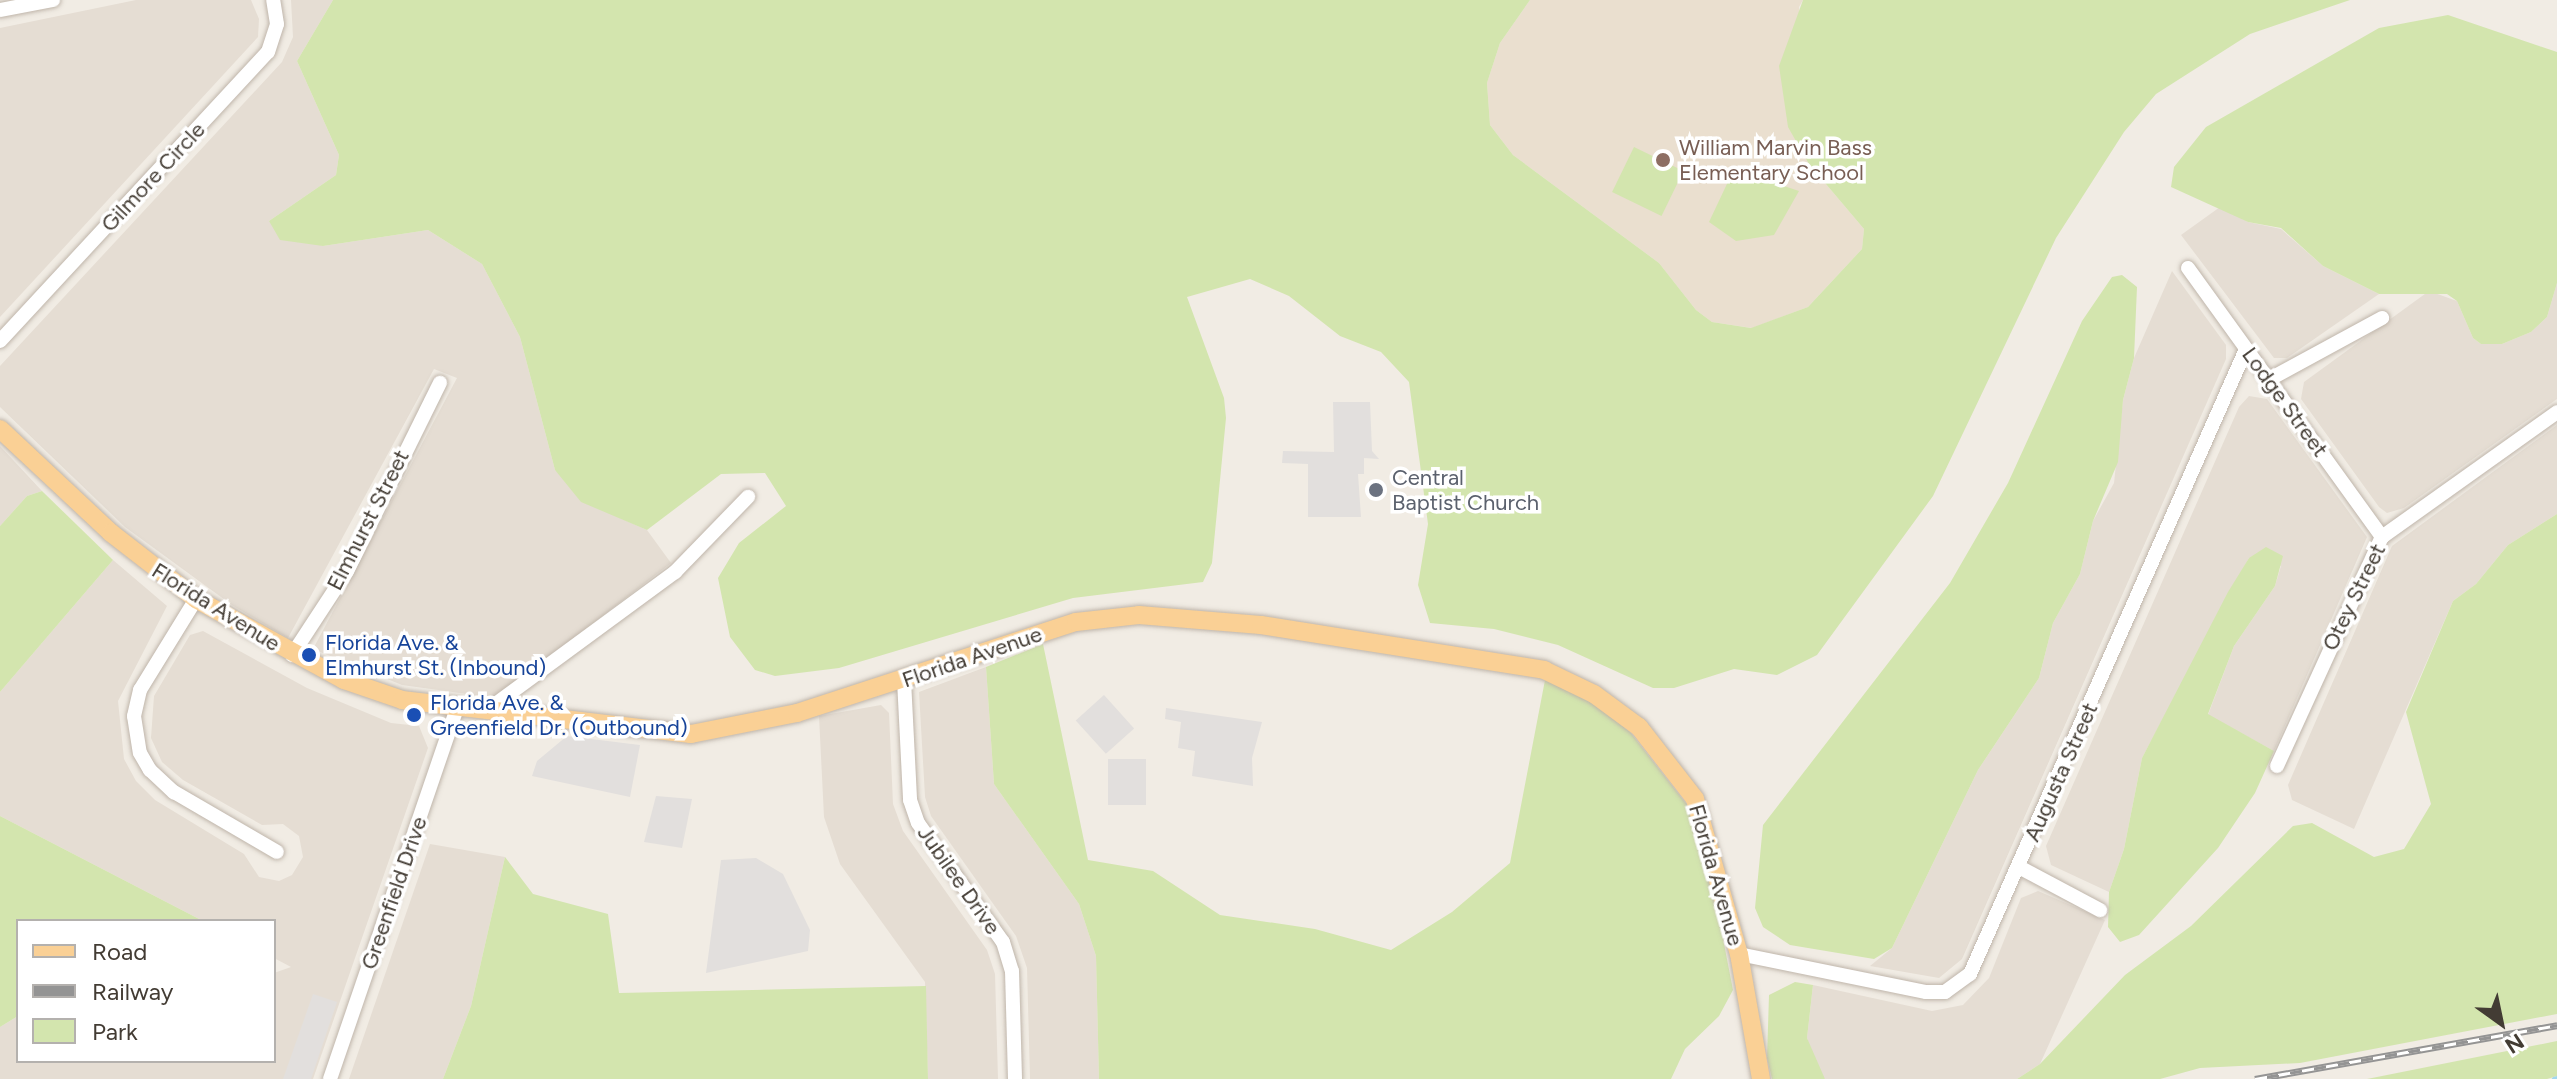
<!DOCTYPE html>
<style>
body{margin:0}
#map{position:relative;width:2557px;height:1079px;overflow:hidden;background:#f1ece4;font-family:Figtree,sans-serif}
div>[style]{position:absolute}
[style*='--x']{left:calc(var(--x)*1px);top:calc(var(--y)*1px);width:calc(var(--w)*1px);rotate:calc(var(--a)*1deg)}
.residential>*{inset:0;background:#e5ddd3}
.education>*{inset:0;background:#eadfcf}
.green>*{inset:0;background:#d3e5ae;transform-origin:0 0}
.parking>*{inset:0;background:#e2dfdd;transform-origin:0 0}
.stream>*{height:4px;margin:-2px;padding:0 2px;transform-origin:2px;border-radius:2px;background:#a2d8ed}
.roads{filter:drop-shadow(0 0 2px #bfb5aa) drop-shadow(0 0 2px #bfb5aa)}
.minor>*{height:14px;margin:-7px;padding:0 7px;transform-origin:7px;border-radius:7px;background:#fff}
.major>*{height:18px;margin:-9px;padding:0 9px;transform-origin:9px;border-radius:9px;background:#fad095}
.rail>*{height:7px;margin-top:-3.5px;transform-origin:0;background:repeating-linear-gradient(90deg,#fff 0 12px,#949494 0 24px);box-sizing:border-box;border-block:2px solid #949494}
.dots>*{width:22px;height:22px;translate:-50% -50%;box-sizing:border-box;border:4px solid #fff;border-radius:50%}
span{translate:-50% -50%;white-space:nowrap;text-align:center;line-height:1.15;-webkit-text-stroke:7px #fff;paint-order:stroke}
.education-label{font-size:22px;color:#785e54}
.left{translate:0 -50%;text-align:left}
.street-label{font-size:22px;color:#433c34}
.worship-label{font-size:22px;color:#5b616d}
.transit-label{font-size:22px;color:#164399}
.legend{position:absolute;left:16px;top:919px;width:260px;height:144px;box-sizing:border-box;background:#fff;border:2px solid #b4b1ae;margin:0;padding:10px 14px;list-style:none;font-size:24px;color:#433c34}
.legend li{display:flex;align-items:center;gap:16px;height:40px}
.legend b{width:40px;border:2px solid #b4b1ae}
.north{position:absolute;left:2461px;top:983px;width:80px;height:80px;-webkit-text-stroke:6px #fff;paint-order:stroke;rotate:147deg;font-size:22px;font-weight:700;line-height:32px;text-align:center;color:#433c34}
.north::after{content:'';display:block;margin:auto;width:28px;height:36px;background:#433c34;clip-path:polygon(50% 0,100% 100%,50% 72%,0 100%)}
</style>
<div id="map">
<div class="residential">
<div style="clip-path:polygon(136px 0,251px 0,259px 19px,258px 37px,0 317px,0 28px)"></div>
<div style="clip-path:polygon(291px 0,333px 0,297px 61px,339px 155px,336px 175px,269px 221px,323px 246px,428px 230px,482px 264px,520px 337px,555px 470px,620px 518px,647px 530px,671px 563px,496px 698px,402px 685px,313px 649px,457px 378px,434px 369px,288px 638px,232px 605px,125px 527px,0 407px,0 366px,282px 62px,293px 37px)"></div>
<div style="clip-path:polygon(2220px 207px,2248px 222px,2281px 229px,2323px 266px,2379px 294px,2287px 358px,2274px 358px,2181px 235px)"></div>
<div style="clip-path:polygon(2172px 271px,2226px 345px,2226px 359px,1962px 959px,1939px 978px,1870px 966px,1892px 948px,1978px 770px,2039px 678px,2053px 623px,2080px 574px,2093px 521px,2114px 483px,2123px 400px,2134px 358px)"></div>
<div style="clip-path:polygon(2557px 283px,2557px 399px,2404px 508px,2387px 513px,2379px 507px,2301px 399px,2304px 382px,2429px 291px,2457px 301px,2473px 338px,2481px 344px,2502px 344px,2531px 332px,2547px 317px)"></div>
<div style="clip-path:polygon(2249px 396px,2267px 399px,2367px 537px,2274px 751px,2208px 715px,2234px 646px,2275px 586px,2281px 566px,2249px 558px,2142px 758px,2124px 849px,2109px 892px,2051px 865px,2046px 846px,2239px 407px)"></div>
<div style="clip-path:polygon(2557px 425px,2557px 514px,2508px 545px,2476px 584px,2453px 601px,2354px 829px,2292px 800px,2288px 785px,2392px 546px)"></div>
<div style="clip-path:polygon(0 446px,42px 491px,27px 496px,0 526px)"></div>
<div style="clip-path:polygon(113px 560px,167px 606px,118px 701px,124px 759px,136px 781px,155px 800px,244px 854px,259px 877px,279px 881px,292px 875px,303px 857px,299px 836px,283px 824px,262px 825px,183px 780px,162px 762px,151px 738px,154px 696px,190px 635px,203px 631px,307px 688px,391px 723px,419px 726px,428px 748px,313px 1079px,0 1079px,0 1027px,18px 1016px,18px 1061px,274px 1061px,274px 973px,291px 967px,274px 958px,274px 921px,203px 921px,0 816px,0 692px)"></div>
<div style="clip-path:polygon(986px 667px,994px 784px,1079px 904px,1096px 956px,1099px 1079px,1030px 1079px,1027px 968px,1016px 936px,931px 816px,925px 797px,919px 692px)"></div>
<div style="clip-path:polygon(881px 705px,889px 713px,893px 804px,903px 831px,987px 950px,995px 974px,998px 1079px,928px 1079px,925px 982px,840px 864px,824px 817px,819px 716px)"></div>
<div style="clip-path:polygon(430px 844px,505px 857px,471px 1006px,443px 1079px,349px 1079px)"></div>
<div style="clip-path:polygon(2038px 891px,2105px 920px,2040px 1064px,2017px 1079px,1825px 1079px,1816px 1069px,1807px 1038px,1813px 985px,1932px 1011px,1963px 1005px,1989px 978px,2021px 898px)"></div>
</div>
<div class="education">
<div style="clip-path:polygon(1530px 0,1803px 0,1799px 7px,1809px 164px,1864px 229px,1862px 249px,1808px 307px,1752px 328px,1712px 322px,1696px 310px,1659px 263px,1513px 155px,1490px 125px,1487px 83px,1500px 43px)"></div>
</div>
<div class="green">
<div style="clip-path:polygon(333px 0,1530px 0,1500px 43px,1487px 83px,1490px 125px,1513px 155px,1659px 263px,1696px 310px,1712px 322px,1751px 328px,1808px 307px,1862px 249px,1864px 229px,1809px 164px,1788px 127px,1779px 66px,1803px 0,2350px 0,2250px 34px,2156px 94px,2124px 132px,2056px 238px,1933px 496px,1817px 655px,1777px 675px,1734px 669px,1674px 688px,1653px 688px,1558px 645px,1494px 629px,1430px 623px,1418px 585px,1428px 524px,1409px 382px,1381px 352px,1340px 336px,1289px 296px,1250px 279px,1187px 297px,1224px 398px,1226px 418px,1212px 563px,1203px 582px,1073px 598px,839px 668px,775px 676px,755px 670px,730px 637px,718px 578px,739px 543px,786px 506px,765px 473px,721px 474px,647px 530px,581px 502px,555px 470px,520px 337px,482px 264px,428px 230px,323px 246px,280px 240px,269px 221px,336px 175px,339px 155px,297px 61px)"></div>
<div style="clip-path:polygon(2448px 15px,2557px 52px,2557px 283px,2547px 317px,2531px 332px,2502px 344px,2481px 344px,2473px 338px,2457px 301px,2447px 294px,2379px 294px,2323px 266px,2281px 228px,2248px 222px,2171px 187px,2174px 167px,2206px 127px,2379px 28px)"></div>
<div style="left:1634px;top:147px;width:55px;height:50px;rotate:26deg"></div>
<div style="clip-path:polygon(1734px 169px,1799px 191px,1774px 235px,1736px 241px,1709px 222px)"></div>
<div style="clip-path:polygon(2122px 275px,2137px 287px,2134px 358px,2123px 400px,2118px 462px,2093px 521px,2080px 574px,2053px 623px,2039px 678px,1978px 770px,1892px 948px,1874px 959px,1790px 945px,1763px 927px,1755px 908px,1763px 825px,1950px 583px,2008px 483px,2082px 321px,2112px 277px)"></div>
<div style="clip-path:polygon(42px 491px,113px 560px,0 692px,0 526px,27px 496px)"></div>
<div style="clip-path:polygon(2557px 514px,2557px 1014px,2300px 1063px,2200px 1068px,2160px 1079px,2017px 1079px,2040px 1064px,2125px 975px,2191px 926px,2293px 826px,2312px 823px,2374px 857px,2404px 849px,2431px 804px,2406px 712px,2453px 601px,2476px 584px,2508px 545px)"></div>
<div style="clip-path:polygon(2266px 547px,2283px 556px,2275px 586px,2234px 646px,2208px 714px,2274px 751px,2255px 793px,2218px 848px,2139px 935px,2120px 942px,2108px 927px,2109px 892px,2124px 849px,2142px 758px,2228px 592px,2249px 558px)"></div>
<div style="clip-path:polygon(1043px 644px,1088px 860px,1153px 871px,1220px 915px,1315px 929px,1391px 950px,1452px 912px,1510px 863px,1545px 680px,1588px 699px,1630px 732px,1688px 806px,1707px 856px,1733px 990px,1719px 1016px,1685px 1049px,1671px 1079px,1099px 1079px,1096px 956px,1079px 904px,994px 784px,986px 667px)"></div>
<div style="clip-path:polygon(0 816px,203px 921px,18px 921px,18px 1016px,0 1027px)"></div>
<div style="clip-path:polygon(505px 857px,533px 894px,608px 914px,619px 993px,926px 986px,928px 1079px,443px 1079px,471px 1006px)"></div>
<div style="clip-path:polygon(1795px 982px,1813px 985px,1807px 1038px,1825px 1079px,1772px 1079px,1767px 1058px,1769px 995px)"></div>
<div style="clip-path:polygon(2557px 1041px,2557px 1076px,2547px 1079px,2367px 1079px)"></div>
</div>
<div class="parking">
<div style="clip-path:polygon(1333px 402px,1370px 402px,1372px 451px,1379px 459px,1364px 458px,1364px 474px,1358px 474px,1361px 517px,1308px 517px,1308px 464px,1282px 463px,1283px 451px,1334px 452px)"></div>
<div style="left:1104px;top:695px;width:45px;height:38px;rotate:48deg"></div>
<div style="clip-path:polygon(1166px 708px,1262px 722px,1252px 758px,1253px 786px,1192px 776px,1195px 751px,1178px 748px,1181px 722px,1165px 719px)"></div>
<div style="clip-path:polygon(567px 736px,640px 745px,630px 797px,532px 776px,537px 761px)"></div>
<div style="left:1108px;top:759px;width:38px;height:46px"></div>
<div style="clip-path:polygon(656px 796px,692px 799px,682px 848px,644px 842px)"></div>
<div style="clip-path:polygon(756px 858px,783px 874px,810px 930px,808px 951px,706px 973px,721px 860px)"></div>
<div style="clip-path:polygon(313px 994px,337px 1002px,311px 1079px,283px 1079px)"></div>
</div>
<div class="stream">
<div style="--x:2554;--y:1079;--w:3;--a:-18"></div>
</div>
<div class="roads">
<div class="minor">
<div style="--x:0;--y:10;--w:54;--a:-10.7"></div>
<div style="--x:2188;--y:268;--w:332;--a:54.2"></div>
<div style="--x:0;--y:341;--w:394;--a:-47.2"></div>
<div style="--x:268;--y:52;--w:29;--a:-72"></div>
<div style="--x:277;--y:24;--w:24;--a:-99"></div>
<div style="--x:2268;--y:380;--w:130;--a:-28.5"></div>
<div style="--x:196;--y:599;--w:107;--a:121.6"></div>
<div style="--x:140;--y:690;--w:27;--a:103"></div>
<div style="--x:134;--y:716;--w:37;--a:81"></div>
<div style="--x:140;--y:753;--w:20;--a:60"></div>
<div style="--x:150;--y:770;--w:33;--a:43"></div>
<div style="--x:174;--y:792;--w:119;--a:30.2"></div>
<div style="--x:292;--y:655;--w:100;--a:-56.8"></div>
<div style="--x:347;--y:571;--w:210;--a:-63.7"></div>
<div style="--x:904;--y:680;--w:120;--a:87.1"></div>
<div style="--x:910;--y:800;--w:24;--a:71"></div>
<div style="--x:918;--y:823;--w:146;--a:54.5"></div>
<div style="--x:1003;--y:942;--w:30;--a:73"></div>
<div style="--x:1012;--y:971;--w:108;--a:88.4"></div>
<div style="--x:486;--y:711;--w:235;--a:-36.3"></div>
<div style="--x:675;--y:572;--w:105;--a:-45.8"></div>
<div style="--x:2277;--y:766;--w:252;--a:-65.4"></div>
<div style="--x:2382;--y:537;--w:215;--a:-35.5"></div>
<div style="--x:2019;--y:867;--w:92;--a:28"></div>
<div style="--x:1739;--y:954;--w:191;--a:11.5"></div>
<div style="--x:1926;--y:992;--w:19;--a:0"></div>
<div style="--x:1945;--y:992;--w:31;--a:-36"></div>
<div style="--x:1970;--y:974;--w:683;--a:-66.17"></div>
<div style="--x:330;--y:1079;--w:392;--a:-71.1"></div>
</div>
<div class="major">
<div style="--x:0;--y:429;--w:152;--a:43.1"></div>
<div style="--x:111;--y:533;--w:108;--a:37.8"></div>
<div style="--x:196;--y:599;--w:169;--a:28.7"></div>
<div style="--x:344;--y:680;--w:61;--a:19"></div>
<div style="--x:402;--y:700;--w:291;--a:6.7"></div>
<div style="--x:691;--y:734;--w:108;--a:-11.2"></div>
<div style="--x:797;--y:713;--w:293;--a:-18.1"></div>
<div style="--x:1076;--y:622;--w:63;--a:-6.3"></div>
<div style="--x:1139;--y:615;--w:122;--a:4.7"></div>
<div style="--x:1261;--y:625;--w:287;--a:9"></div>
<div style="--x:1544;--y:670;--w:55;--a:25.6"></div>
<div style="--x:1594;--y:694;--w:56;--a:36.3"></div>
<div style="--x:1639;--y:727;--w:91;--a:52.1"></div>
<div style="--x:1695;--y:799;--w:161;--a:74.2"></div>
<div style="--x:1739;--y:954;--w:127;--a:80"></div>
</div>
</div>
<div class="rail">
<div style="--x:2255;--y:1079;--w:307;--a:-10.1"></div>
</div>
<div class="dots">
<div style="left:1663px;top:160px;background:#8d6e63"></div>
<div style="left:1376px;top:490px;background:#6b7280"></div>
<div style="left:309px;top:655px;background:#1a4fb4"></div>
<div style="left:414px;top:715px;background:#1a4fb4"></div>
</div>
<div class="education-label">
<span class="left" style="left:1679px;top:160px">William Marvin Bass<br>Elementary School</span>
</div>
<div class="street-label">
<span style="left:153px;top:177px;rotate:-47deg">Gilmore Circle</span>
<span style="left:2285px;top:402px;rotate:54deg">Lodge Street</span>
<span style="left:368px;top:520px;rotate:-63deg">Elmhurst Street</span>
<span style="left:2354px;top:597px;rotate:-64deg">Otey Street</span>
<span style="left:216px;top:607px;rotate:32deg">Florida Avenue</span>
<span style="left:972px;top:657px;rotate:-19deg">Florida Avenue</span>
<span style="left:2061px;top:772px;rotate:-66deg">Augusta Street</span>
<span style="left:1716px;top:875px;rotate:74deg">Florida Avenue</span>
<span style="left:959px;top:880px;rotate:55deg">Jubilee Drive</span>
<span style="left:394px;top:893px;rotate:-71deg">Greenfield Drive</span>
</div>
<div class="worship-label">
<span class="left" style="left:1392px;top:490px">Central<br>Baptist Church</span>
</div>
<div class="transit-label">
<span class="left" style="left:325px;top:655px">Florida Ave. &amp;<br>Elmhurst St. (Inbound)</span>
<span class="left" style="left:430px;top:715px">Florida Ave. &amp;<br>Greenfield Dr. (Outbound)</span>
</div>
<ul class="legend">
<li><b style="height:10px;background:#fad095"></b>Road</li>
<li><b style="height:10px;background:#949494"></b>Railway</li>
<li><b style="height:22px;background:#d3e5ae"></b>Park</li>
</ul>
<div class="north">N</div>
</div>
